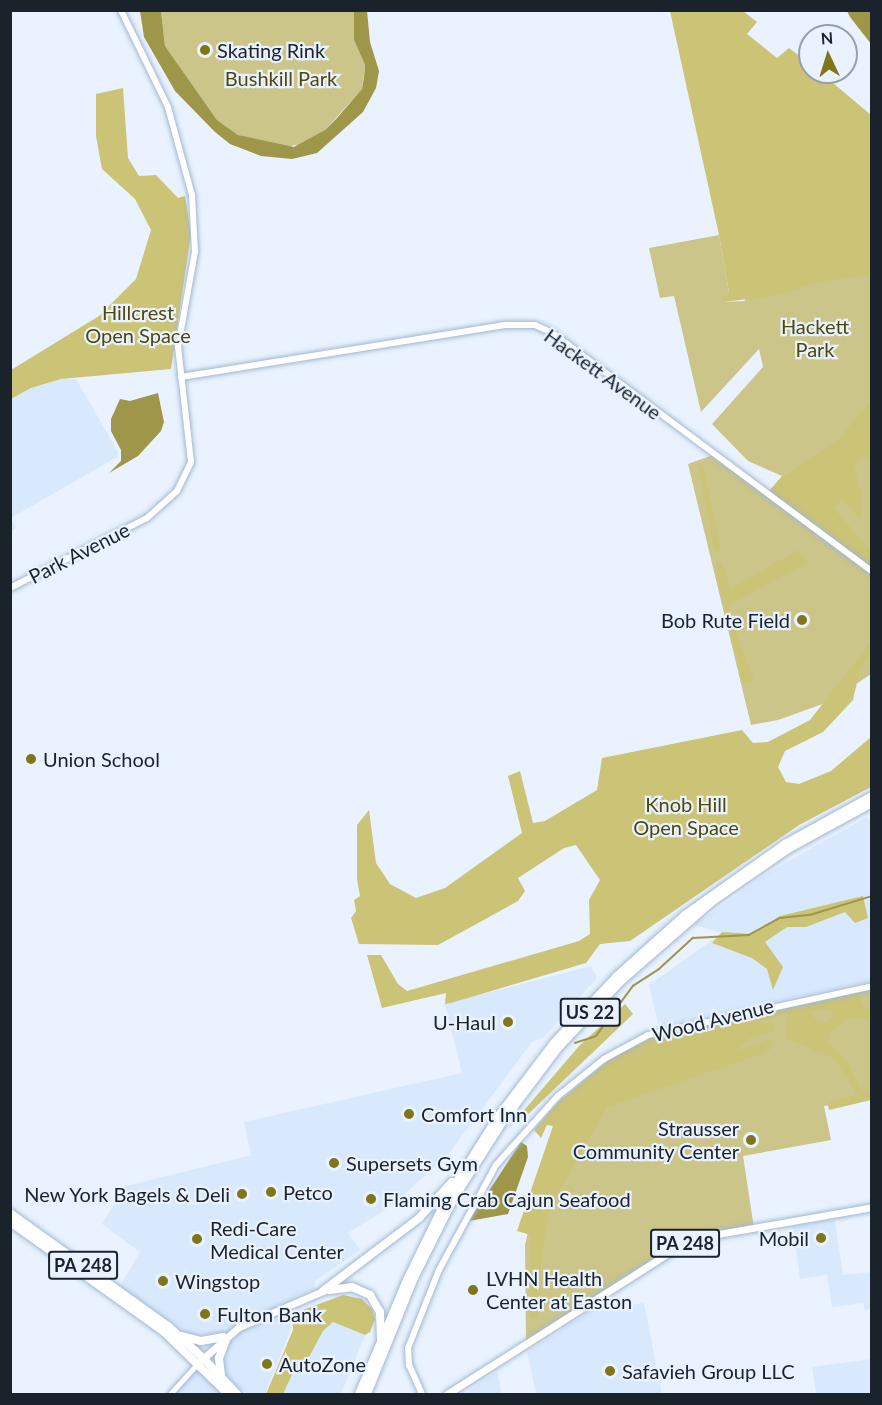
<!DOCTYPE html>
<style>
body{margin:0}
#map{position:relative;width:882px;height:1405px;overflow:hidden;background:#e9f2fe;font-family:Lato,sans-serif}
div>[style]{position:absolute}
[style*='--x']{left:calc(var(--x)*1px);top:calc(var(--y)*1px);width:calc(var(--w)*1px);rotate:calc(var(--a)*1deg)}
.built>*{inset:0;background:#d8e9fe}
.green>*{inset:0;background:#cbc589}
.forest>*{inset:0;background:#cbc376}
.water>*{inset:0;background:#9e9649}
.stream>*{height:1.5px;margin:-0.75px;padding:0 0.75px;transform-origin:0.75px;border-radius:0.75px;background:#9e9649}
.roads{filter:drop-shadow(0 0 2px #a2b7d2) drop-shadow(0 0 2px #a2b7d2)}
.tertiary>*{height:5px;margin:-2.5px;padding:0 2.5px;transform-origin:2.5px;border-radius:2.5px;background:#fff}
.secondary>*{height:6px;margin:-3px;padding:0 3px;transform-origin:3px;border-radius:3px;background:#fff}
.primary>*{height:7px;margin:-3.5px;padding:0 3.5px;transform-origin:3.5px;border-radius:3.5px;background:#fff}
.trunk>*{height:8px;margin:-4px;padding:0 4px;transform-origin:4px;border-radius:4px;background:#fff}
.motorway>*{height:8px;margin:-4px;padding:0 4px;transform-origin:4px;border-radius:4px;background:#fff}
.dots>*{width:16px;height:16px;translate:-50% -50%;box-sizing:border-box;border:3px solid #e9f2fe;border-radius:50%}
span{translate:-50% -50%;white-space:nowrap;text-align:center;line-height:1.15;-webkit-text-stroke:4.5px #e9f2fe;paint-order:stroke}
.shield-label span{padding:2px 4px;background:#e9f2fe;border:2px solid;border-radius:4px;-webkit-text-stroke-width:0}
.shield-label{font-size:18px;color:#1a222c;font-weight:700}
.poi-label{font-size:20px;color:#1a222c}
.left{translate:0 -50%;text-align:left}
.right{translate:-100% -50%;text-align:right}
.park-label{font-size:20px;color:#4f480b}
.street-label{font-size:20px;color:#1a222c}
.frame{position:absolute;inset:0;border:12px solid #1a222c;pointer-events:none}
.north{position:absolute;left:798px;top:24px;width:60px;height:60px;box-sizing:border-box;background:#e9f2fe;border:2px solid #969faa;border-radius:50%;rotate:356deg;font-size:16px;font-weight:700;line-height:24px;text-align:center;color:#1a222c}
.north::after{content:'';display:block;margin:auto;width:21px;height:27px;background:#7f7519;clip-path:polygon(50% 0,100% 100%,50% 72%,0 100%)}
</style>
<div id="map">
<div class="built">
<div style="clip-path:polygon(61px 379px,76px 379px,118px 452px,117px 457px,11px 518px,16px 528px,11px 531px,10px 399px,31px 388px)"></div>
<div style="clip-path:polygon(867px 817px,871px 822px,871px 981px,659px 1026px,649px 985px,722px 933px,695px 925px,764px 875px)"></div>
<div style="clip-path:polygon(591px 966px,597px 978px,544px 1037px,532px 1042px,447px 1156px,390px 1207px,348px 1233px,360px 1250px,315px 1281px,314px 1289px,279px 1304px,289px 1318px,291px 1329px,265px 1394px,247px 1394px,229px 1379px,223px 1368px,229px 1346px,217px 1333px,190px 1335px,120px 1286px,140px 1252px,102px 1224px,126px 1186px,251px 1155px,244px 1122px,462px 1073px,445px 1004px)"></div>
<div style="clip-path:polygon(835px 1220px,843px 1275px,871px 1272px,871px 1309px,865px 1310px,863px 1303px,832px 1307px,827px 1275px,800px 1279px,793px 1226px)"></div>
<div style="clip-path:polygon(644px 1303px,662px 1394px,536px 1394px,527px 1352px,590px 1311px)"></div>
<div style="clip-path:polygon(333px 1322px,365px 1335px,341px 1394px,283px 1394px,296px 1366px,301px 1371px,323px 1331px)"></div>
<div style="clip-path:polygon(871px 1359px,871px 1394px,816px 1394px,812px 1367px)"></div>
<div style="clip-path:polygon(198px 1363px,228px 1394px,170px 1394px)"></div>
<div style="clip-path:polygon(497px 1372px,502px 1394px,467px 1394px,474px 1386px)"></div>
</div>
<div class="green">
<div style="clip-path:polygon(161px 11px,354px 11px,354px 40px,365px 65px,362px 89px,325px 130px,304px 144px,284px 147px,238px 135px,217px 120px,165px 46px)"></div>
<div style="clip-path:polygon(719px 235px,729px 293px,724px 302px,745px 301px,742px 290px,871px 271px,871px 674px,831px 701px,778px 720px,751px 725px,688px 464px,713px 455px,811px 530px,815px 525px,795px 468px,782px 476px,748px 461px,712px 424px,763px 367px,759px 349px,701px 412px,674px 296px,660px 298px,649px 248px)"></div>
<div style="clip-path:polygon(871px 990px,871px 1098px,824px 1106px,831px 1140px,743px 1156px,754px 1228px,684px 1244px,526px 1343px,525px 1245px,536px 1198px,651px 1038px)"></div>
</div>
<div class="forest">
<div style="clip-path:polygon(670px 11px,743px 11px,757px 22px,747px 34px,777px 58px,789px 48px,810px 64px,810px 72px,820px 72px,871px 115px,871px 275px,818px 282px,779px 295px,724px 302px,723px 297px,729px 293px,719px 235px)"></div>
<div style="clip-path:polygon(123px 88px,128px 158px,139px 176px,156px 175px,178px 198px,185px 196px,191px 234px,171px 369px,61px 379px,31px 388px,11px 399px,11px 370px,99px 316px,136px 279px,151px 230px,135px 199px,102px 169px,96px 136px,96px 94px)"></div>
<div style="clip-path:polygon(871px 401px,871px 456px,859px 459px,854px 468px,862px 493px,860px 520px,843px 500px,833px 508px,871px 550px,871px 567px,769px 491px,782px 476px,838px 440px)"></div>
<div style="clip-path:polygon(698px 465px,703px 465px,721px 551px,714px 551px)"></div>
<div style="clip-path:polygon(798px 550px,807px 563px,729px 605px,730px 618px,754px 679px,743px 684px,715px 564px,722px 562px,730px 589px)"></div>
<div style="clip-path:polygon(871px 642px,871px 652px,860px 669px,853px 700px,823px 732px,785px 751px,778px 767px,786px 782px,799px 784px,831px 771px,871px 737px,871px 787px,799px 825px,630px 941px,600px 944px,586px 963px,451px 1003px,445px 1004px,446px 993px,382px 1008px,367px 955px,381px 955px,398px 984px,407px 991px,579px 941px,590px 934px,589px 900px,600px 880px,576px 845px,564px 848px,518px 878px,525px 891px,518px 901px,438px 945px,359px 944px,351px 918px,356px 911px,354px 900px,360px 896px,357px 879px,357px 825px,369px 810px,376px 863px,390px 884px,416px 898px,445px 888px,522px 833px,508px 776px,520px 771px,533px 823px,545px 821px,597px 790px,602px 758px,742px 730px,753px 743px,768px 742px,810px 720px)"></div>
<div style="clip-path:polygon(863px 896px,868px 918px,855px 923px,845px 912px,806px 927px,787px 927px,765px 942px,783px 967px,773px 990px,767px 969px,752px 958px,712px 943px,722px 932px,752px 934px,780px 916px)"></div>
<div style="clip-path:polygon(evenodd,857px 993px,865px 1008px,871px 1008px,871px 1019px,847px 1019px,831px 1031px,827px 1041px,846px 1059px,861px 1090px,871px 1089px,871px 1100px,829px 1110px,827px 1103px,857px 1094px,835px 1059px,786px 1038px,787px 1013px,757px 1022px,773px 1024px,775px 1030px,747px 1039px,737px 1051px,771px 1039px,773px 1047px,765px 1053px,607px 1107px,550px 1208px,541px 1258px,538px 1317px,530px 1319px,531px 1235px,517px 1231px,553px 1126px,547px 1125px,541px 1138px,534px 1130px,558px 1102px,611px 1058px,651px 1038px,857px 993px,828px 1009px,835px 1015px,825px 1023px,815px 1019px,811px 1012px,828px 1009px)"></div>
<div style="clip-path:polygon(625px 1004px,633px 1014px,522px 1120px,520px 1115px,579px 1046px)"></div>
<div style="clip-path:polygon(343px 1295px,362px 1299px,372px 1309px,375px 1319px,370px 1332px,365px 1335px,333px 1322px,323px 1331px,301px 1372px,296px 1366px,283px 1394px,266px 1394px,293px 1330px,292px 1314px)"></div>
</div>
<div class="water">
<div style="clip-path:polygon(140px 11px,161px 11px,165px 46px,217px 120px,238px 135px,294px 147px,325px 130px,337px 118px,362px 89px,364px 77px,365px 65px,354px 40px,354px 11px,367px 11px,370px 42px,379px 71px,376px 88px,363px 112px,317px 153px,292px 159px,261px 156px,230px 144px,215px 132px,175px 91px,144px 37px)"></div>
<div style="clip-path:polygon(847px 11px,871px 11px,871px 44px,850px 17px)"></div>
<div style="clip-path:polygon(158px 393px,164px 422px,161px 431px,138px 456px,109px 473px,121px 461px,121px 450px,111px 431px,111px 419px,120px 399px,130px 401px)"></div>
<div style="clip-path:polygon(521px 1142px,527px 1146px,528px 1157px,508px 1214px,469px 1221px)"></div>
</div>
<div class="stream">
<div style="--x:575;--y:1043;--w:22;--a:-18"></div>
<div style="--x:596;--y:1036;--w:62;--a:-53.5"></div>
<div style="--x:633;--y:986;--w:31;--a:-33"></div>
<div style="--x:659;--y:969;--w:46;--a:-42.4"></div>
<div style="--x:693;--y:938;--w:56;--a:-3.1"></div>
<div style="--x:749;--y:935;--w:35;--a:-29"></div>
<div style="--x:780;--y:918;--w:30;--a:-6"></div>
<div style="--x:810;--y:915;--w:65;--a:-17"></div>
</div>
<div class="roads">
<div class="tertiary">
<div style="--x:170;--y:1394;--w:42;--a:-47.9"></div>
</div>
<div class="secondary">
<div style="--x:181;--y:377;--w:330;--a:-9.1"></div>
<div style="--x:507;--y:325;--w:28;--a:0"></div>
<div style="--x:535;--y:325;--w:17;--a:24"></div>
<div style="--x:551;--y:332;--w:400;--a:36.7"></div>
<div style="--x:10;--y:588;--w:154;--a:-27.1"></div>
<div style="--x:147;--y:518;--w:40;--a:-42"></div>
<div style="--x:177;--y:491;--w:32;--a:-64"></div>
<div style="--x:191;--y:462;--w:116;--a:-96.4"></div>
<div style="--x:178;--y:347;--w:97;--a:-79.9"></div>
<div style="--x:195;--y:252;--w:57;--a:-93"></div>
<div style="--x:192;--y:195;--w:91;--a:-105.3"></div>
<div style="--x:168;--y:107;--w:108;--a:-115.9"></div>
<div style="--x:422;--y:1394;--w:32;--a:-114"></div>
<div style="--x:409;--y:1365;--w:17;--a:-93"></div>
<div style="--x:408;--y:1348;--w:84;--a:-68.3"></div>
<div style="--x:439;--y:1270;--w:119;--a:-61.5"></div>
<div style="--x:496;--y:1165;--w:93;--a:-48.1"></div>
<div style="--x:558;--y:1096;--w:59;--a:-38.8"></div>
<div style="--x:604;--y:1059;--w:50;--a:-28.6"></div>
<div style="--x:648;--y:1035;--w:229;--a:-12.3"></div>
</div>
<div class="primary">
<div style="--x:198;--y:1363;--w:55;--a:-41.3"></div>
<div style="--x:239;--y:1327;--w:91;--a:-23.2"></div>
<div style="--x:447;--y:1394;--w:275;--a:-32.5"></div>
<div style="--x:679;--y:1246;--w:41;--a:-17.1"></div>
<div style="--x:718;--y:1234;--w:156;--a:-9.9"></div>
</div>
<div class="trunk">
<div style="--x:10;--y:1213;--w:194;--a:35.6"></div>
<div style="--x:168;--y:1326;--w:46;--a:42.4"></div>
<div style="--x:10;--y:1222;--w:189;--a:35.5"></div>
<div style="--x:164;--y:1332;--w:89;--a:44.1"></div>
<div style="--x:181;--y:1336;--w:21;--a:14"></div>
<div style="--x:201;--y:1341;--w:23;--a:-10"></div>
<div style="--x:205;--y:1360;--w:47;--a:46.7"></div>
<div style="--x:221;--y:1375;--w:17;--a:-97"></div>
<div style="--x:219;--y:1358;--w:19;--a:-69"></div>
</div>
<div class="motorway">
<div style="--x:329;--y:1290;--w:23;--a:-7"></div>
<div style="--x:352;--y:1287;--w:20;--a:24"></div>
<div style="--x:370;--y:1295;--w:20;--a:60"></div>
<div style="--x:380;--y:1312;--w:26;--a:88"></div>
<div style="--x:323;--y:1291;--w:121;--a:-37.2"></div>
<div style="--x:419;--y:1218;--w:49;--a:-47.5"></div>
<div style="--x:359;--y:1394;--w:124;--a:-67.2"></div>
<div style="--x:407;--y:1280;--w:93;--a:-64"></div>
<div style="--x:448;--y:1196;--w:92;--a:-57.9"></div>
<div style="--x:497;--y:1118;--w:94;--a:-52.8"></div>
<div style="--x:554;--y:1043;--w:92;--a:-46.8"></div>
<div style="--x:617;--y:976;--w:91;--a:-41.9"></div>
<div style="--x:685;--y:915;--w:123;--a:-35.4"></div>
<div style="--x:785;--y:844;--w:99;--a:-28.9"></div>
<div style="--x:367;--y:1394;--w:123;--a:-68"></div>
<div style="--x:413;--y:1280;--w:92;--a:-63.4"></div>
<div style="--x:454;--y:1198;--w:91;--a:-57.5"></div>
<div style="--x:503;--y:1121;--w:91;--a:-53"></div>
<div style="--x:558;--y:1048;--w:92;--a:-46.8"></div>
<div style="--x:621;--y:981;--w:122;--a:-41"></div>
<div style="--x:713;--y:901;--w:91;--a:-34.7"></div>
<div style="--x:788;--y:849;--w:96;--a:-28.7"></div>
</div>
</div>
<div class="dots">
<div style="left:205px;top:50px;background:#7f7519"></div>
<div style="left:802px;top:620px;background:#7f7519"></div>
<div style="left:31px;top:759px;background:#7f7519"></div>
<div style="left:508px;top:1022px;background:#7f7519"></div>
<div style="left:409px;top:1114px;background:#7f7519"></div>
<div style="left:751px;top:1140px;background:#7f7519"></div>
<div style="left:334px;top:1163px;background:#7f7519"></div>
<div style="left:271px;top:1192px;background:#7f7519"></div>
<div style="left:242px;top:1194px;background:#7f7519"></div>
<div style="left:371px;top:1199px;background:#7f7519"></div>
<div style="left:821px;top:1238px;background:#7f7519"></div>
<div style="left:197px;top:1239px;background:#7f7519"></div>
<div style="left:163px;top:1281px;background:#7f7519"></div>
<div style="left:473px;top:1290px;background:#7f7519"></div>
<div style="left:205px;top:1314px;background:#7f7519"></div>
<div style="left:267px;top:1364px;background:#7f7519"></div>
<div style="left:610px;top:1371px;background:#7f7519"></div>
</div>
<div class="shield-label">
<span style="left:590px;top:1012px">US 22</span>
<span style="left:685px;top:1243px">PA 248</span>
<span style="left:83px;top:1265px">PA 248</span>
</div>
<div class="poi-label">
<span class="left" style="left:217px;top:50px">Skating Rink</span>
<span class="right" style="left:790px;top:620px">Bob Rute Field</span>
<span class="left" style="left:43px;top:759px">Union School</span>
<span class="right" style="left:496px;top:1022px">U-Haul</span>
<span class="left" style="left:421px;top:1114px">Comfort Inn</span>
<span class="right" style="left:739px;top:1140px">Strausser<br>Community Center</span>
<span class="left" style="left:346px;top:1163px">Supersets Gym</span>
<span class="left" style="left:283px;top:1192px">Petco</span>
<span class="right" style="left:230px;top:1194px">New York Bagels &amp; Deli</span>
<span class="left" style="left:383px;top:1199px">Flaming Crab Cajun Seafood</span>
<span class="left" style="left:210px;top:1240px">Redi-Care<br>Medical Center</span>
<span class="right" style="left:809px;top:1238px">Mobil</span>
<span class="left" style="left:486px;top:1290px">LVHN Health<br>Center at Easton</span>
<span class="left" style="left:175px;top:1281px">Wingstop</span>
<span class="left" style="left:217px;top:1314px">Fulton Bank</span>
<span class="left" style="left:279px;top:1364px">AutoZone</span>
<span class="left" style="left:622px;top:1371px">Safavieh Group LLC</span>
</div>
<div class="park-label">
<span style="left:281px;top:78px">Bushkill Park</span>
<span style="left:138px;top:324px">Hillcrest<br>Open Space</span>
<span style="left:815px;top:338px">Hackett<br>Park</span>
<span style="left:686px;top:816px">Knob Hill<br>Open Space</span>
</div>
<div class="street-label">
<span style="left:603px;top:374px;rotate:36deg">Hackett Avenue</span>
<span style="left:79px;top:553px;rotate:-27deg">Park Avenue</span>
<span style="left:713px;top:1020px;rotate:-14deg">Wood Avenue</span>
</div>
<div class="frame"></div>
<div class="north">N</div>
</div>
